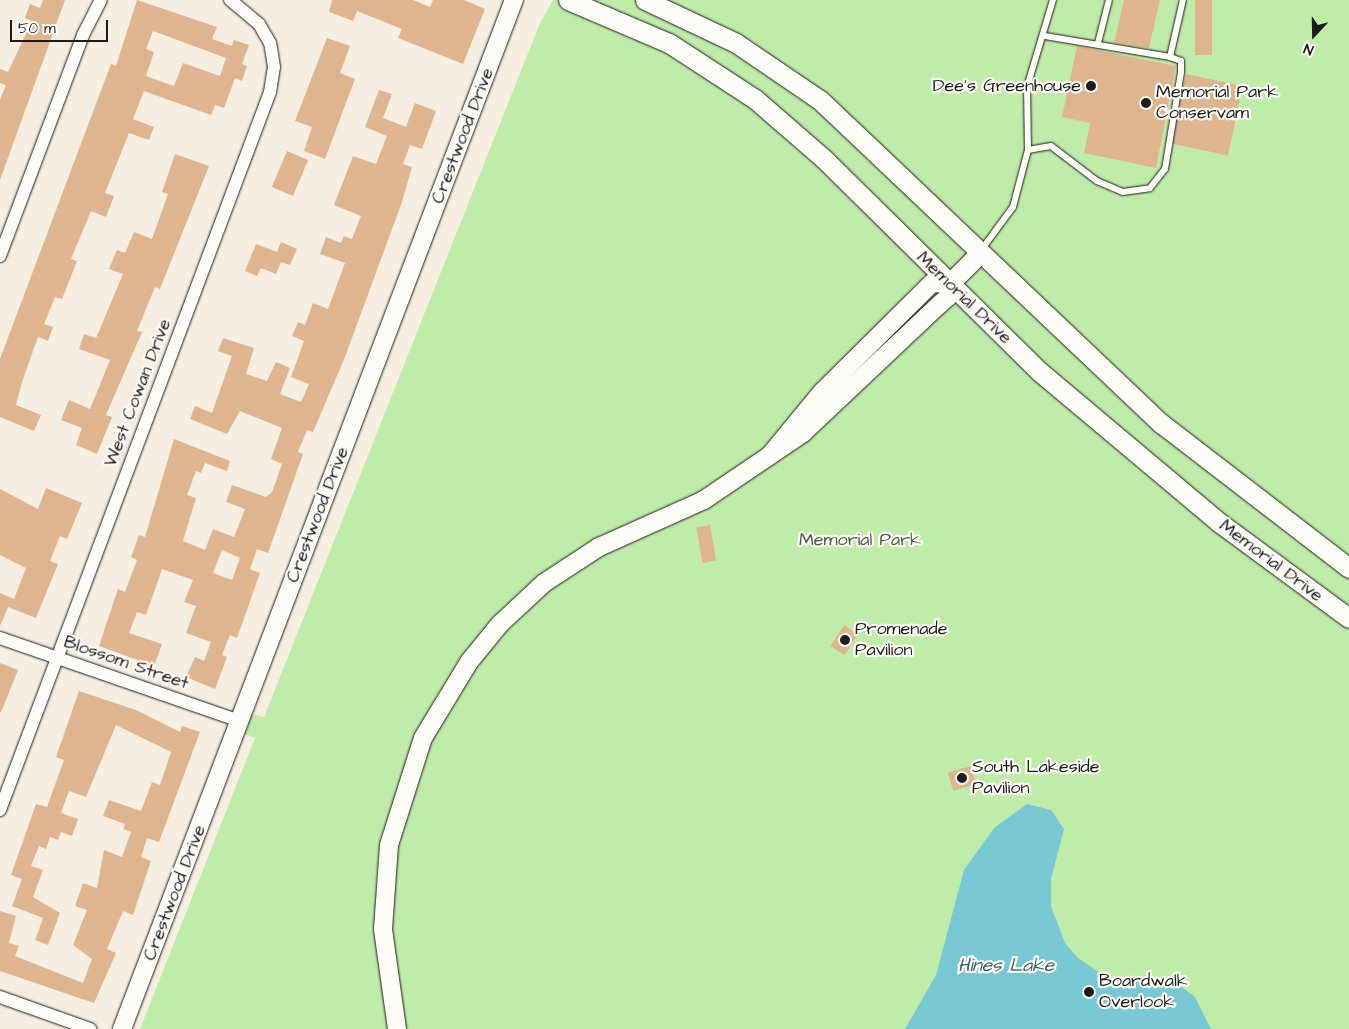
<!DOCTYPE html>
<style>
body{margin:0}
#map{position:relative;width:1349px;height:1029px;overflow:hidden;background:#f7eee2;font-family:"Architects Daughter",sans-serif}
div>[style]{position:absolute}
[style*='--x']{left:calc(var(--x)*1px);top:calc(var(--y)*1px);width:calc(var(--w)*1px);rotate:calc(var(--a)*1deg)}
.green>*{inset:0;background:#c0eca9}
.water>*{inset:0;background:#78c7d4}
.building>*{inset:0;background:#dfb590;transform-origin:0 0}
.roads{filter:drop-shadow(0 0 1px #1c1c1c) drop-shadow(0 0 1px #1c1c1c)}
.lane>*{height:6px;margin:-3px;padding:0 3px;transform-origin:3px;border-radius:3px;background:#fdfcf7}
.street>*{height:12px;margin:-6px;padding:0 6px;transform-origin:6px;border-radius:6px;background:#fdfcf7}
.secondary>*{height:18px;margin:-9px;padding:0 9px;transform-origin:9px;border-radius:9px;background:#fdfcf7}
.primary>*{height:19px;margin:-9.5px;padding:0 9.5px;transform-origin:9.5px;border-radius:9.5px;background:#fdfcf7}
.dots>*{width:14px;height:14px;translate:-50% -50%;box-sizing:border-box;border:2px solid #fdfcf7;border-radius:50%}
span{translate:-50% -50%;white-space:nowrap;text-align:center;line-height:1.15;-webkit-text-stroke:4.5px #fdfcf7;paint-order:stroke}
.poi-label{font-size:18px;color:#1c1c1c}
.right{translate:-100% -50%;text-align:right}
.left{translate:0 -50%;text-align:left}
.street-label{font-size:18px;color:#1c1c1c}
.park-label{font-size:18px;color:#4d5a46}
.water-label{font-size:19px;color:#416066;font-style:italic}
.north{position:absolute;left:1289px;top:10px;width:50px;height:50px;-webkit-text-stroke:4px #fdfcf7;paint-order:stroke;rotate:201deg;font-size:14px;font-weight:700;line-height:20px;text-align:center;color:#1c1c1c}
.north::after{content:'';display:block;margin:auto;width:18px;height:22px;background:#1c1c1c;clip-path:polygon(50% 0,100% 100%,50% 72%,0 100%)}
.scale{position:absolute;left:10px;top:20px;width:98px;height:22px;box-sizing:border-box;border:2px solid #1c1c1c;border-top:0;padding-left:6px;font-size:15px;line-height:18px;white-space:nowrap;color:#1c1c1c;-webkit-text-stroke:4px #fdfcf7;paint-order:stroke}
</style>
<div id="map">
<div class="green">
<div style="clip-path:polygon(553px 0,1349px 0,1349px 1029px,140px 1029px,255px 738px,244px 734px,252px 714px,264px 717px,540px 23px)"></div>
</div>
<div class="water">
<div style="clip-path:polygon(1027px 804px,1051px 810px,1064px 829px,1051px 879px,1051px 906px,1065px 943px,1078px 958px,1112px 981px,1166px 982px,1183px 988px,1195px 997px,1211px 1029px,905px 1029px,936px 975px,964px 870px,994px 828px)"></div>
</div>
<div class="building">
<div style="clip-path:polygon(43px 0,65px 0,0 180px,0 100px,6px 85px,0 83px,0 69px,8px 72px,32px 21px,25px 18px,30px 4px,40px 8px)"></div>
<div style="clip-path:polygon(evenodd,137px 0,217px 27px,212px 39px,232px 46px,234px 40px,249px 45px,242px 64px,247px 66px,242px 81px,235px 78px,224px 108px,215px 105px,211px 115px,144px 91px,133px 119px,154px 127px,149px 140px,129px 133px,105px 193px,114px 196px,106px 217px,91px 211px,71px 259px,77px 261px,62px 299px,55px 297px,44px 324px,53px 327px,48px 341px,38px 337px,22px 382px,16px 405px,41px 415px,34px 431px,0 417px,0 359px,111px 64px,116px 66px,137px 0,153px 31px,226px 58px,220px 76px,183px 63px,174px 86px,146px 76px,154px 52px,146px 49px,153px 31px)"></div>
<div style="clip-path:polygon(332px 0,413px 0,430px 7px,433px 0,464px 0,485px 9px,463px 64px,398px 38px,402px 29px,357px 11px,353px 21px,329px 12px)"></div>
<div style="clip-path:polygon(1124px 0,1160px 0,1149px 48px,1114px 43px)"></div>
<div style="left:1195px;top:0;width:17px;height:55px"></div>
<div style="clip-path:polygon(327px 38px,350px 46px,340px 73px,355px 79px,325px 159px,304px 151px,312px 127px,295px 121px)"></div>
<div style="clip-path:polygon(1077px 46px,1176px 66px,1156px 168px,1084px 153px,1090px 123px,1062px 117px)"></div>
<div style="left:1186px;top:74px;width:58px;height:71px;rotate:12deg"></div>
<div style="clip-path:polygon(evenodd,379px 90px,392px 94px,383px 118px,406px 127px,415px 103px,436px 111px,422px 149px,410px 145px,403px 164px,412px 167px,402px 202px,345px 357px,313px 432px,307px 430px,298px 452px,303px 454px,268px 553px,257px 549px,250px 569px,260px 573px,237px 638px,230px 635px,222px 655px,227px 657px,215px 689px,186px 677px,195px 657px,204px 661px,211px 642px,186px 633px,196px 606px,184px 602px,193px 580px,162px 569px,146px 615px,137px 612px,129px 633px,162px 644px,154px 666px,99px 646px,118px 589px,125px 592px,137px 560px,131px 557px,139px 535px,145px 537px,174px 439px,230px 461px,227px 471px,205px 463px,201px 473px,196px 471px,187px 495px,196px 498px,183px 541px,205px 550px,213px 529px,234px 537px,245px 509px,226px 502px,232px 485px,266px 497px,272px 492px,282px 464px,271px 459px,282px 428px,240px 411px,227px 434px,190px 419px,195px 406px,212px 413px,232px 356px,218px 351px,223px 338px,254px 348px,246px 374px,267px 381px,276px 362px,290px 368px,280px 394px,301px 402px,309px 384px,291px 377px,304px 341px,292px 336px,298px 322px,305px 325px,313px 303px,328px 309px,345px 263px,320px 254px,326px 237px,341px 243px,344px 236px,352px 239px,361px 216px,334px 205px,353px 156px,376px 164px,387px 136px,365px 127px,379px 90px,222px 550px,240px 558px,232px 580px,213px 573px,222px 550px)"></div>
<div style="left:287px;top:151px;width:23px;height:39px;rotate:23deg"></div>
<div style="clip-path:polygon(175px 154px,209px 166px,160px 289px,155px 287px,137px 331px,142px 332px,106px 415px,112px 417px,97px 454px,76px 445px,82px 428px,61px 420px,69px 400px,90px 409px,110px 360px,79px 349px,84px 334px,96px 338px,123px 274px,109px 269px,117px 250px,125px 253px,134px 232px,152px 239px,168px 194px,162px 192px)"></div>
<div style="clip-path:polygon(281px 242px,297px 249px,290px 265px,281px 262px,276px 274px,261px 268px,257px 276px,245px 271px,256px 244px,277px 252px)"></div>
<div style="clip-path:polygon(46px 488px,82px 503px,67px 539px,60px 536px,50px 561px,58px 564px,36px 618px,8px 607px,0 626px,0 593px,14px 599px,26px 568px,0 555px,0 489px,38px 509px)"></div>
<div style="left:710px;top:525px;width:36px;height:14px;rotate:80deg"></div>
<div style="left:844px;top:625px;width:17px;height:25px;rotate:33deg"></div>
<div style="clip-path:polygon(0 663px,18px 670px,1px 712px,0 712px)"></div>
<div style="clip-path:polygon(79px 691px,136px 710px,180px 732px,182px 726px,200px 732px,159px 842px,147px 838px,141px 857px,151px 861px,133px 915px,123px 911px,107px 949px,116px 953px,94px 1003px,0 971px,0 911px,16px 916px,9px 943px,19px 946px,15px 956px,83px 983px,92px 959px,73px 945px,87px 910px,75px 906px,83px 883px,97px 888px,104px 850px,122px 857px,131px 832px,123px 829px,125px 824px,103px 816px,109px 800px,141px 811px,152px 782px,160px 785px,171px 752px,116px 725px,86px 797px,69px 791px,61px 813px,78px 819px,72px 836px,61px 832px,58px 840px,50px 837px,46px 849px,39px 846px,31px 866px,43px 870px,33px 897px,60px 913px,48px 945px,35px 940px,43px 918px,12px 906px,22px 879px,11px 875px,36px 804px,47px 807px,64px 760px,56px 757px)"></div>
<div style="left:971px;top:766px;width:19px;height:24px;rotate:74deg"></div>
</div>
<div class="roads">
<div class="lane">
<div style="--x:1045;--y:36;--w:127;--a:9.5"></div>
<div style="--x:1170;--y:57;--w:58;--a:-77.2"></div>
<div style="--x:1098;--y:43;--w:44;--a:-75.7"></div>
<div style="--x:1028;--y:150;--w:23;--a:-10"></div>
<div style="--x:1051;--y:146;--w:58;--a:37.3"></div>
<div style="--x:1097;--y:181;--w:28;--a:23"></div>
<div style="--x:1123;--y:192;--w:27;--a:-8"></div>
<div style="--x:1150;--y:188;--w:24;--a:-52"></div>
<div style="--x:1165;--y:169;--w:98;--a:-80.6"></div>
<div style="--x:1181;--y:72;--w:11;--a:-90"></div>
<div style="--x:1181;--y:61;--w:12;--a:-160"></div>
<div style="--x:982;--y:249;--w:52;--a:-53.6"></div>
<div style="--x:1013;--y:207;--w:59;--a:-75.3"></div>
<div style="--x:1028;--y:150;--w:63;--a:-90.9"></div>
<div style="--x:1027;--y:87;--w:91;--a:-73.4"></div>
</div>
<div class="street">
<div style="--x:0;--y:256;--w:236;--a:-69.4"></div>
<div style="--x:83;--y:35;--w:39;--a:-63"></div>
<div style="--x:0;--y:638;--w:254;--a:19.1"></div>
<div style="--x:0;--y:810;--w:767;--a:-69.39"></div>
<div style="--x:270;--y:92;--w:25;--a:-81"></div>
<div style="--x:274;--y:67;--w:24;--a:-99"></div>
<div style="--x:270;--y:43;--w:22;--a:-120"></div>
<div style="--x:259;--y:24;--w:38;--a:-140"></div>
<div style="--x:0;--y:997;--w:96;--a:19.6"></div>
</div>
<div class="secondary">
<div style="--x:122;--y:1029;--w:1101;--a:-69.15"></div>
<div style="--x:397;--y:1029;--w:101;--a:-98"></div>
<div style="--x:383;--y:929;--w:84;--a:-85.9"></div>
<div style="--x:389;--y:845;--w:112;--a:-72.4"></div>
<div style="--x:423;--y:738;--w:89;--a:-58.8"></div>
<div style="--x:469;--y:662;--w:49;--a:-50.8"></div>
<div style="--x:500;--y:624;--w:60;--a:-43"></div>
<div style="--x:544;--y:583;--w:66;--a:-33.2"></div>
<div style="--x:599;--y:547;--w:115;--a:-24.1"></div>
<div style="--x:704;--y:500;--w:120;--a:-34.1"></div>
<div style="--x:803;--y:433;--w:188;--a:-43.3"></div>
<div style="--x:940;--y:304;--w:11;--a:-41"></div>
<div style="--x:948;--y:297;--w:13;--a:-86"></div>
<div style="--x:949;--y:284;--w:17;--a:-177"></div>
<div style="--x:932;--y:283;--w:155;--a:135.3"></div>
<div style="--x:822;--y:392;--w:82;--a:129.5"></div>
</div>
<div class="primary">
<div style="--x:568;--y:0;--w:110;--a:23.1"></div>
<div style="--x:669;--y:43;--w:103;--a:33.1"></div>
<div style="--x:755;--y:99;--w:91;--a:41"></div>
<div style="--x:824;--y:159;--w:303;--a:44.6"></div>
<div style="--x:1040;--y:372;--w:235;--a:40"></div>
<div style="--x:1220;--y:523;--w:160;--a:36.4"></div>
<div style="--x:645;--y:0;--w:101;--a:25.3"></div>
<div style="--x:736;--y:43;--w:102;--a:34.2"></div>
<div style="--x:820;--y:100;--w:471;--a:43.5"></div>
<div style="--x:1162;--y:424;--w:236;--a:37.6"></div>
<div style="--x:949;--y:284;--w:42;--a:-45"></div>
</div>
</div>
<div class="dots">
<div style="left:1091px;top:86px;background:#1c1c1c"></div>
<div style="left:1146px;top:103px;background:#1c1c1c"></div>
<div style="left:845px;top:640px;background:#1c1c1c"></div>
<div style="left:962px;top:778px;background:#1c1c1c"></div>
<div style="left:1089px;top:992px;background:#1c1c1c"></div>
</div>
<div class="poi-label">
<span class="right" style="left:1081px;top:86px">Dee's Greenhouse</span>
<span class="left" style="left:1156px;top:103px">Memorial Park<br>Conservam</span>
<span class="left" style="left:855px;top:640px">Promenade<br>Pavilion</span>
<span class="left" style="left:972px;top:778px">South Lakeside<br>Pavilion</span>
<span class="left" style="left:1099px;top:992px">Boardwalk<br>Overlook</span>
</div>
<div class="street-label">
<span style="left:463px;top:136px;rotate:-69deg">Crestwood Drive</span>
<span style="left:964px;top:298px;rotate:44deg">Memorial Drive</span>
<span style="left:138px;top:393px;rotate:-69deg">West Cowan Drive</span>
<span style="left:318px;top:515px;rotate:-69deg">Crestwood Drive</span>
<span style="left:1271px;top:561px;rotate:37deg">Memorial Drive</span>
<span style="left:126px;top:663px;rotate:19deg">Blossom Street</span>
<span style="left:175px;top:893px;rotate:-69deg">Crestwood Drive</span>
</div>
<div class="park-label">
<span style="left:860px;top:540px">Memorial Park</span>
</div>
<div class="water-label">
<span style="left:1006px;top:966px">Hines Lake</span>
</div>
<div class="north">N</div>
<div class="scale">50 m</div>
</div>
